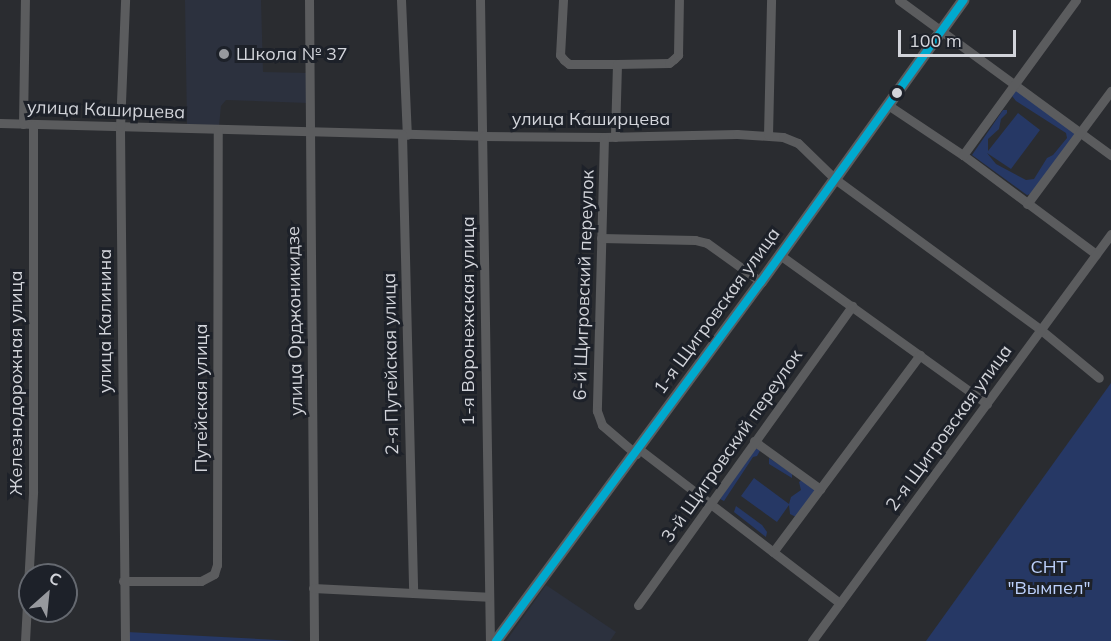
<!DOCTYPE html>
<meta charset="utf-8">
<style>
body{margin:0}
#map{position:relative;width:1111px;height:641px;overflow:hidden;background:#2a2c30;font-family:Mulish,sans-serif}
div>[style]{position:absolute}
[style*='--x']{left:calc(var(--x)*1px);top:calc(var(--y)*1px);width:calc(var(--w)*1px);rotate:calc(var(--a)*1deg)}
.built>*{inset:0;background:#2c313e}
.green>*{inset:0;background:#263865}
.minor>*{height:9px;margin:-4.5px;padding:0 4.5px;transform-origin:4.5px;border-radius:4.5px;background:#5b5c5e}
.tertiary>*{height:12px;margin:-6px;padding:0 6px;transform-origin:6px;border-radius:6px;background:#5b5c5e}
.bus-1>*{height:8px;margin:-4px;padding:0 4px;transform-origin:4px;border-radius:4px;background:#00a9ce}
.dots>*{width:16px;height:16px;translate:-50% -50%;box-sizing:border-box;border:3px solid #1d2129;border-radius:50%}
span{translate:-50% -50%;white-space:nowrap;text-align:center;line-height:1.15;-webkit-text-stroke:6px #1d2129;paint-order:stroke}
.poi-label{font-size:18px;color:#d2d4da}
.left{translate:0 -50%;text-align:left}
.street-label{font-size:18px;color:#d2d4da}
.park-label{font-size:18px;color:#bdd1fc}
.north{position:absolute;left:18px;top:563px;width:60px;height:60px;box-sizing:border-box;background:#1d2129;border:2px solid #656970;border-radius:50%;rotate:27deg;font-size:16px;font-weight:700;line-height:24px;text-align:center;color:#d2d4da}
.north::after{content:'';display:block;margin:auto;width:21px;height:27px;background:#97999e;clip-path:polygon(50% 0,100% 100%,50% 72%,0 100%)}
.scale{position:absolute;left:898px;top:30px;width:118px;height:27px;box-sizing:border-box;border:3px solid #d2d4da;border-top:0;padding-left:8px;font-size:18px;line-height:21px;white-space:nowrap;color:#d2d4da;-webkit-text-stroke:4px #1d2129;paint-order:stroke}
</style>
<div id="map">
<div class="built">
<div style="clip-path:polygon(185px 0,261px 0,263px 72px,309px 73px,308px 103px,226px 100px,221px 106px,219px 126px,187px 124px)"></div>
<div style="clip-path:polygon(546px 585px,616px 632px,610px 641px,506px 641px)"></div>
</div>
<div class="green">
<div style="clip-path:polygon(1016px 90px,1074px 131px,1075px 137px,1031px 194px,1027px 195px,972px 155px,1003px 110px,1007px 110px,1007px 113px,1001px 119px,999px 129px,988px 139px,988px 151px,1018px 113px,1040px 130px,1011px 169px,987px 153px,996px 164px,1026px 180px,1034px 179px,1047px 158px,1053px 155px,1067px 138px,1066px 133px,1016px 101px,1012px 96px)"></div>
<div style="clip-path:polygon(1111px 383px,1111px 641px,926px 641px)"></div>
<div style="clip-path:polygon(755px 447px,761px 449px,757px 456px,753px 457px,724px 501px,720px 499px)"></div>
<div style="clip-path:polygon(769px 458px,792px 473px,792px 478px,769px 464px)"></div>
<div style="clip-path:polygon(754px 478px,789px 504px,791px 497px,801px 490px,799px 482px,803px 479px,815px 487px,814px 492px,796px 517px,790px 514px,789px 505px,777px 522px,741px 496px)"></div>
<div style="clip-path:polygon(736px 506px,762px 525px,767px 532px,766px 537px,734px 512px)"></div>
<div style="clip-path:polygon(127px 632px,184px 635px,296px 641px,128px 641px)"></div>
</div>
<div class="minor">
<div style="--x:309;--y:0;--w:641;--a:89.55"></div>
<div style="--x:401;--y:0;--w:135;--a:87.5"></div>
<div style="--x:480;--y:0;--w:641;--a:89.11"></div>
<div style="--x:563;--y:0;--w:55;--a:93.1"></div>
<div style="--x:560;--y:55;--w:6;--a:51"></div>
<div style="--x:564;--y:60;--w:6;--a:39"></div>
<div style="--x:569;--y:64;--w:48;--a:0"></div>
<div style="--x:617;--y:64;--w:73;--a:91.6"></div>
<div style="--x:899;--y:0;--w:263;--a:36.2"></div>
<div style="--x:617;--y:64;--w:52;--a:-1.1"></div>
<div style="--x:669;--y:63;--w:6;--a:-39"></div>
<div style="--x:674;--y:59;--w:6;--a:-45"></div>
<div style="--x:678;--y:55;--w:55;--a:-89"></div>
<div style="--x:888;--y:105;--w:90;--a:33.7"></div>
<div style="--x:963;--y:155;--w:166;--a:36.7"></div>
<div style="--x:0;--y:123;--w:483;--a:1.5"></div>
<div style="--x:483;--y:136;--w:121;--a:0.5"></div>
<div style="--x:604;--y:137;--w:133;--a:-1.3"></div>
<div style="--x:737;--y:134;--w:46;--a:3.7"></div>
<div style="--x:783;--y:137;--w:16;--a:22"></div>
<div style="--x:798;--y:143;--w:52;--a:44.2"></div>
<div style="--x:835;--y:179;--w:255;--a:36.2"></div>
<div style="--x:1041;--y:330;--w:75;--a:39.6"></div>
<div style="--x:23;--y:124;--w:124;--a:-89.1"></div>
<div style="--x:402;--y:134;--w:459;--a:88.6"></div>
<div style="--x:768;--y:135;--w:135;--a:-88.7"></div>
<div style="--x:604;--y:137;--w:274;--a:91.5"></div>
<div style="--x:597;--y:411;--w:15;--a:70"></div>
<div style="--x:602;--y:425;--w:45;--a:40.5"></div>
<div style="--x:963;--y:155;--w:192;--a:-53.9"></div>
<div style="--x:1027;--y:204;--w:141;--a:-53.4"></div>
<div style="--x:601;--y:238;--w:94;--a:1.2"></div>
<div style="--x:695;--y:240;--w:12;--a:14"></div>
<div style="--x:707;--y:243;--w:67;--a:35.8"></div>
<div style="--x:780;--y:255;--w:255;--a:35.7"></div>
<div style="--x:754;--y:441;--w:82;--a:36"></div>
<div style="--x:639;--y:449;--w:253;--a:37.5"></div>
<div style="--x:773;--y:552;--w:246;--a:-53.3"></div>
<div style="--x:123;--y:581;--w:78;--a:0"></div>
<div style="--x:201;--y:581;--w:15;--a:-28"></div>
<div style="--x:214;--y:574;--w:9;--a:-72"></div>
<div style="--x:217;--y:565;--w:435;--a:-89.9"></div>
<div style="--x:313;--y:588;--w:175;--a:2.9"></div>
<div style="--x:638;--y:605;--w:368;--a:-54.4"></div>
<div style="--x:25;--y:641;--w:150;--a:-86.9"></div>
<div style="--x:33;--y:491;--w:366;--a:-90"></div>
<div style="--x:125;--y:641;--w:514;--a:-90.56"></div>
<div style="--x:120;--y:127;--w:127;--a:-87.7"></div>
<div style="--x:812;--y:641;--w:505;--a:-53.7"></div>
</div>
<div class="tertiary">
<div style="--x:496;--y:641;--w:446;--a:-53.6"></div>
<div style="--x:761;--y:282;--w:347;--a:-54.3"></div>
</div>
<div class="bus-1">
<div style="--x:496;--y:641;--w:446;--a:-53.6"></div>
<div style="--x:761;--y:282;--w:347;--a:-54.3"></div>
</div>
<div class="dots">
<div style="left:224px;top:54px;background:#97999e"></div>
<div style="left:897px;top:93px;background:#d2d4da"></div>
</div>
<div class="poi-label">
<span class="left" style="left:236px;top:54px">Школа № 37</span>
</div>
<div class="street-label">
<span style="left:106px;top:110px;rotate:2deg">улица Каширцева</span>
<span style="left:591px;top:119px">улица Каширцева</span>
<span style="left:584px;top:285px;rotate:-88deg">6-й Щигровский переулок</span>
<span style="left:717px;top:311px;rotate:-54deg">1-я Щигровская улица</span>
<span style="left:105px;top:321px;rotate:-90deg">улица Калинина</span>
<span style="left:295px;top:321px;rotate:-91deg">улица Орджоникидзе</span>
<span style="left:468px;top:321px;rotate:-90deg">1-я Воронежская улица</span>
<span style="left:391px;top:364px;rotate:-91deg">2-я Путейская улица</span>
<span style="left:16px;top:383px;rotate:-90deg">Железнодорожная улица</span>
<span style="left:201px;top:398px;rotate:-90deg">Путейская улица</span>
<span style="left:949px;top:428px;rotate:-54deg">2-я Щигровская улица</span>
<span style="left:732px;top:446px;rotate:-55deg">3-й Щигровский переулок</span>
</div>
<div class="park-label">
<span style="left:1049px;top:578px">СНТ<br>"Вымпел"</span>
</div>
<div class="north">С</div>
<div class="scale">100 m</div>
</div>
